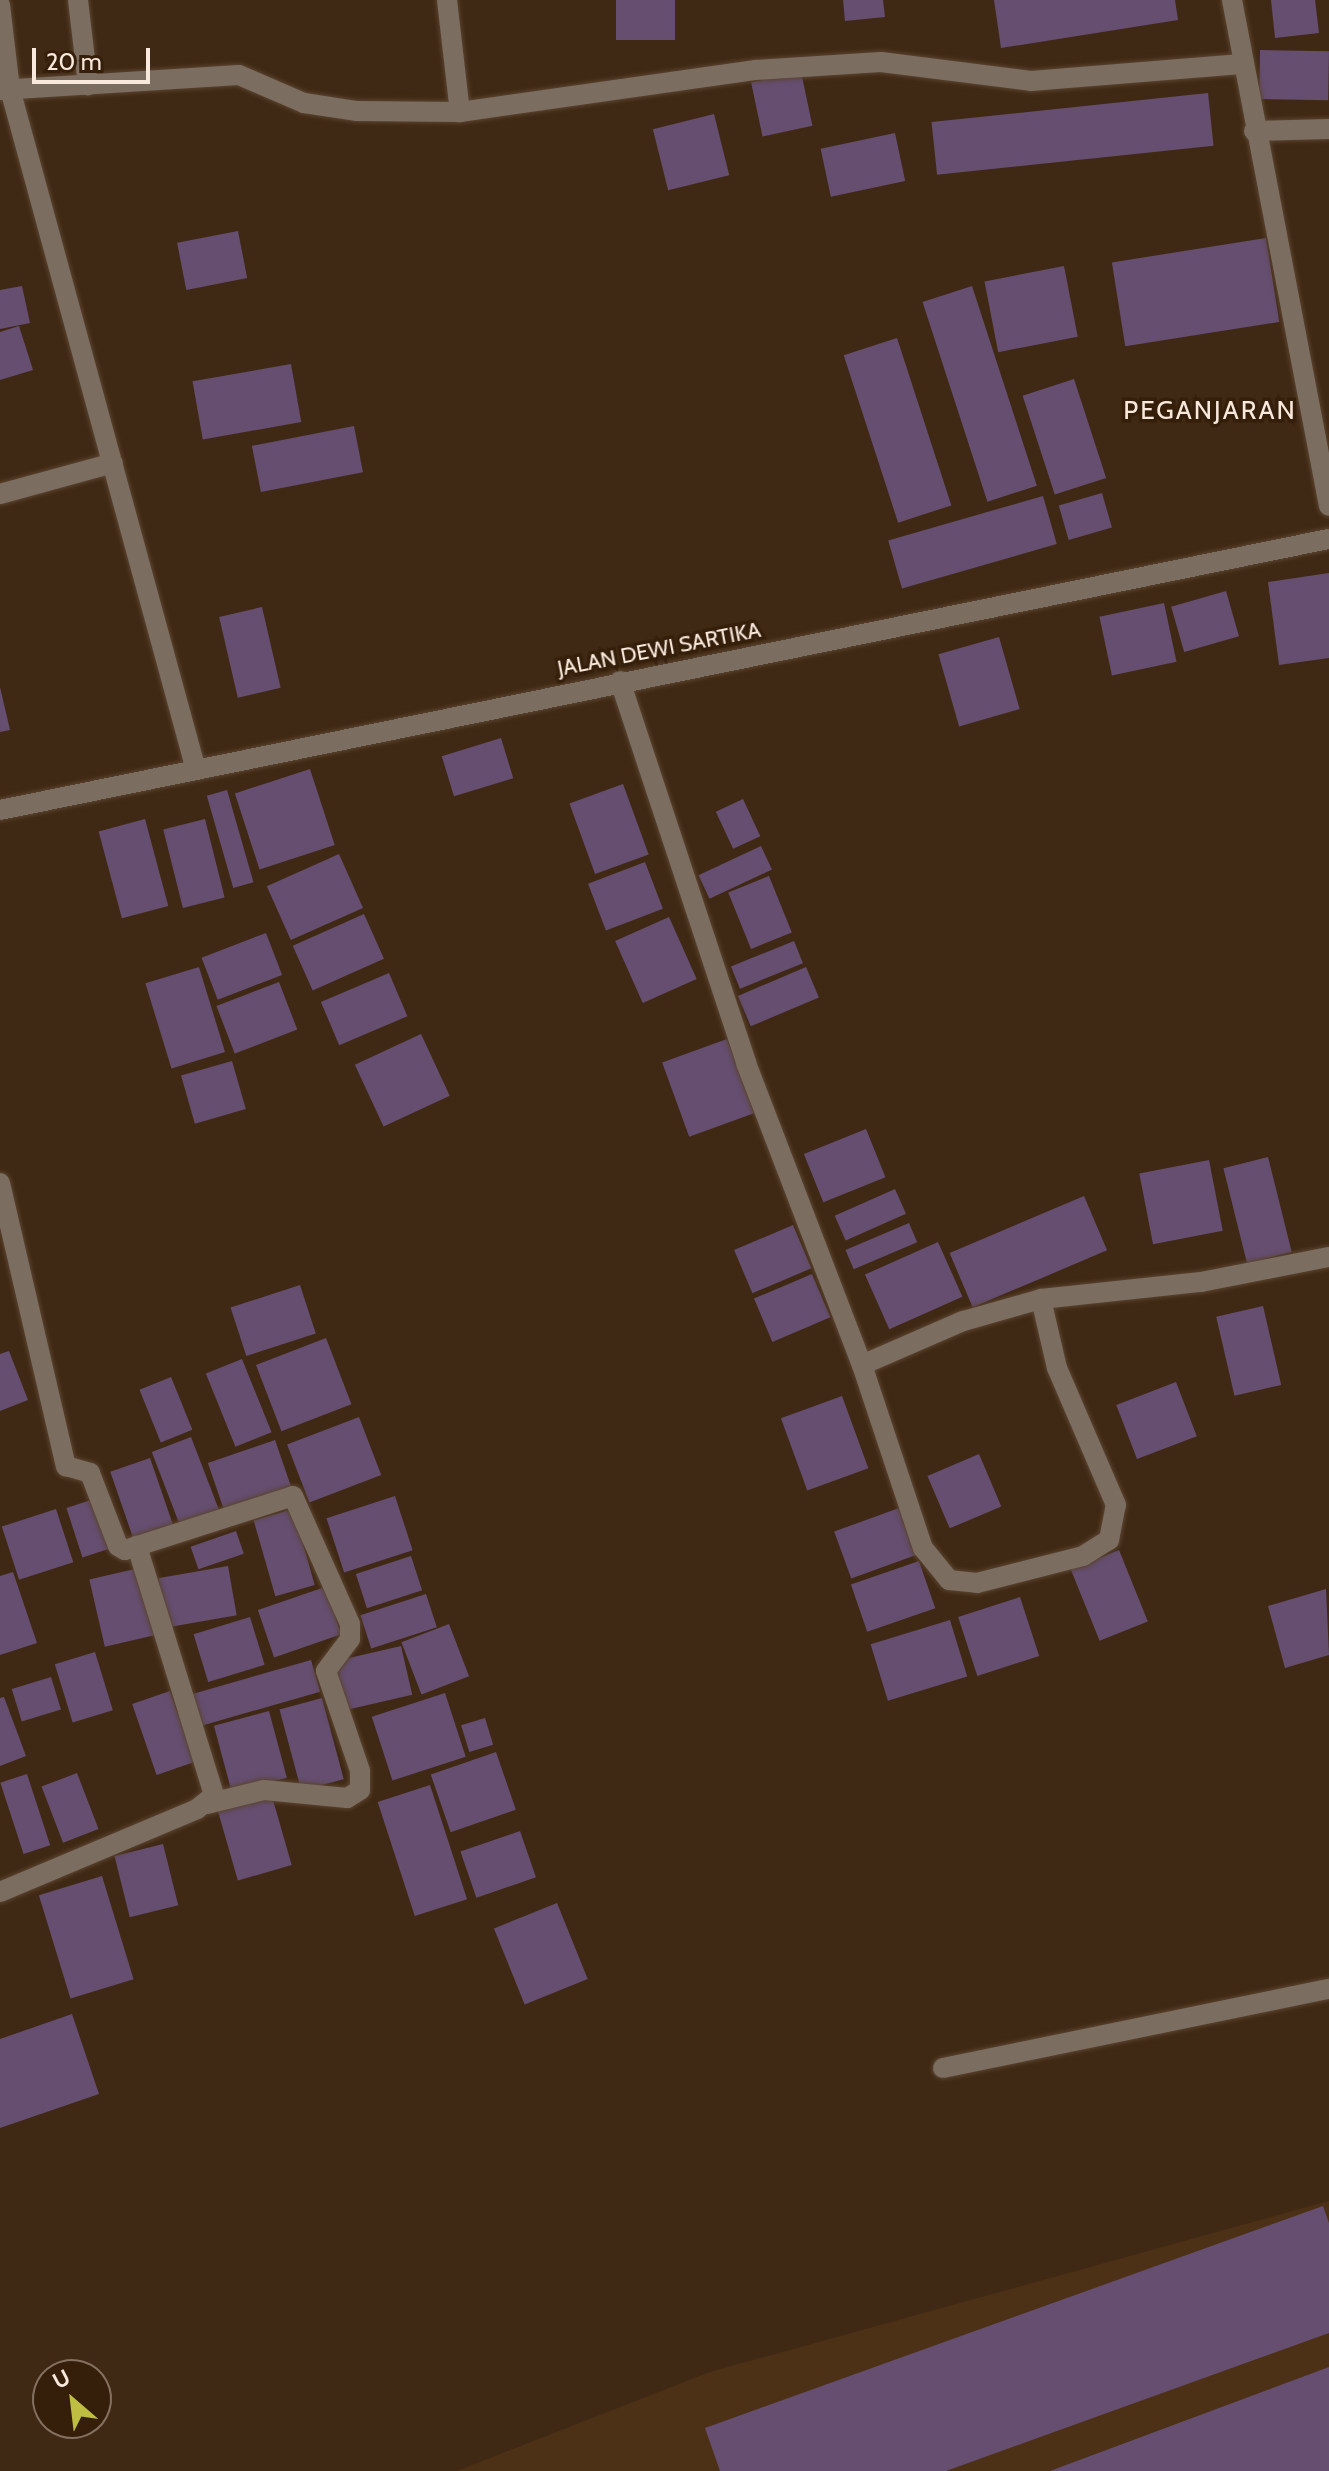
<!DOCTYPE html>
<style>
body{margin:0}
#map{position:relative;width:1329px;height:2471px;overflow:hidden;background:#402914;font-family:Cabin,sans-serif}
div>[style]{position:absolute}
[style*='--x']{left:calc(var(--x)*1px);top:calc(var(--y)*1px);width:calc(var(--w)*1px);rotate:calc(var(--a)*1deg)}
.built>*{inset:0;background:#4d3116}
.building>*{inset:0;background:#654e70;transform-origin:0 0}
.roads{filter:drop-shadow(0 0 2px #5a4430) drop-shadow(0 0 2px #5a4430)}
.minor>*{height:20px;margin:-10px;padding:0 10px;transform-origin:10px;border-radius:10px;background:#7c6d61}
span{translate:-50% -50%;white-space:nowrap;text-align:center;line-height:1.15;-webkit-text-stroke:7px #351f0a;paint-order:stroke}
.street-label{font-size:22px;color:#f9e9dd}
.quarter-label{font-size:26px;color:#f9e9dd;letter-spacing:2px}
.north{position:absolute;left:32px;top:2359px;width:80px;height:80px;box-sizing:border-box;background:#351f0a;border:2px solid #83705e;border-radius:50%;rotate:332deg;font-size:22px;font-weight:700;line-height:32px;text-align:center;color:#f9e9dd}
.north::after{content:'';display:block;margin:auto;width:28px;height:36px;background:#bebf42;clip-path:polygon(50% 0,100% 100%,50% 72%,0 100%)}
.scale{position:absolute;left:32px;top:48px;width:118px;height:36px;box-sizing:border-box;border:4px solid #f9e9dd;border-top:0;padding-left:10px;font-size:24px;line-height:28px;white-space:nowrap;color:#f9e9dd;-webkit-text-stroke:6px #351f0a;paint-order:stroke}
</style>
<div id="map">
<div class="built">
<div style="clip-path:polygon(1329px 2201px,1329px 2471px,457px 2471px,710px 2372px)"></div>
</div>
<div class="building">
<div style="left:616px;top:0;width:59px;height:40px"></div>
<div style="clip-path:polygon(843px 0,883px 0,885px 17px,845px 21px)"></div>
<div style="clip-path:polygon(994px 0,1175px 0,1178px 20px,1001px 48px)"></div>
<div style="clip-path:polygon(1271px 0,1315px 0,1319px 33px,1275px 38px)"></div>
<div style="left:1260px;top:50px;width:69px;height:49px;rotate:1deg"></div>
<div style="left:801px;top:72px;width:55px;height:51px;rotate:78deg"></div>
<div style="left:1208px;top:93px;width:53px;height:278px;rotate:84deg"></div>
<div style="left:714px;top:114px;width:63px;height:63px;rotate:76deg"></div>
<div style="left:895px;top:133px;width:49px;height:76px;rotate:78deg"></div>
<div style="left:238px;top:231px;width:48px;height:62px;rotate:79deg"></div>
<div style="left:1266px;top:238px;width:85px;height:156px;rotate:81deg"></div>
<div style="left:1064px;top:266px;width:72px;height:81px;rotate:79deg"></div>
<div style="clip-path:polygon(22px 286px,30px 323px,0 329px,0 290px)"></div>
<div style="left:972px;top:286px;width:210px;height:52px;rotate:72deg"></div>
<div style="clip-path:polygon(19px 326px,33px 370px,0 380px,0 332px)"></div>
<div style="left:897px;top:338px;width:176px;height:56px;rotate:72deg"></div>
<div style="left:291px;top:364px;width:59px;height:100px;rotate:80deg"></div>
<div style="left:1074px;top:379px;width:104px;height:54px;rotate:72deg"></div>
<div style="left:354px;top:426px;width:47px;height:104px;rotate:79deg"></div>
<div style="left:1102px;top:493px;width:36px;height:45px;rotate:74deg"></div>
<div style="left:1043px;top:496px;width:50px;height:161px;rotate:74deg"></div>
<div style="clip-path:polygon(1329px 573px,1329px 658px,1279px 665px,1268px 582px)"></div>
<div style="left:1226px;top:591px;width:47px;height:57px;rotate:74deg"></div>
<div style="left:1164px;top:603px;width:60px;height:66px;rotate:78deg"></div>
<div style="left:262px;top:607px;width:83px;height:44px;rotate:77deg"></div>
<div style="left:999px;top:637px;width:75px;height:63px;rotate:74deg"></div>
<div style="clip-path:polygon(0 687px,10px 730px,0 732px)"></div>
<div style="left:501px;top:738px;width:42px;height:62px;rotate:73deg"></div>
<div style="left:310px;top:769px;width:80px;height:79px;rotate:72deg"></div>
<div style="left:623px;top:784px;width:75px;height:57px;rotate:70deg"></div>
<div style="left:227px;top:790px;width:96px;height:21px;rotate:74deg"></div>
<div style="left:743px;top:799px;width:41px;height:30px;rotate:65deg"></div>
<div style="left:145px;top:819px;width:90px;height:48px;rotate:75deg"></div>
<div style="left:205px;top:819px;width:81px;height:43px;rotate:76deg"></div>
<div style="left:761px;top:846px;width:26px;height:69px;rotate:65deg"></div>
<div style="left:339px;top:854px;width:59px;height:79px;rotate:66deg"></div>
<div style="left:645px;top:862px;width:50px;height:61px;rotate:69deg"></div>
<div style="left:769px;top:876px;width:61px;height:44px;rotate:68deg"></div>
<div style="left:364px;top:914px;width:49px;height:78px;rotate:66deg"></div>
<div style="left:669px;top:917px;width:68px;height:59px;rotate:66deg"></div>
<div style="left:266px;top:933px;width:45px;height:69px;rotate:69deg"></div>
<div style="left:794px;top:941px;width:24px;height:68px;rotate:68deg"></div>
<div style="left:199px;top:967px;width:89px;height:56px;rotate:73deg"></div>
<div style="left:806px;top:967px;width:33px;height:74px;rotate:67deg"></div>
<div style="left:389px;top:973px;width:47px;height:74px;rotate:67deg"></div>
<div style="left:279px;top:982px;width:51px;height:67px;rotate:69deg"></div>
<div style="left:421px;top:1034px;width:68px;height:73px;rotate:65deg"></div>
<div style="left:727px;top:1039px;width:79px;height:69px;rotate:70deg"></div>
<div style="left:232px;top:1061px;width:50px;height:53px;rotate:74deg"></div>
<div style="left:866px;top:1129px;width:52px;height:67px;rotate:68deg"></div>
<div style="left:1268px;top:1157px;width:98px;height:46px;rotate:76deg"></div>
<div style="left:1209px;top:1160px;width:72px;height:71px;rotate:79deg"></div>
<div style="left:895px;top:1189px;width:27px;height:66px;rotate:66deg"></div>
<div style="left:1084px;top:1196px;width:59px;height:146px;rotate:67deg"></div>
<div style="left:909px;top:1223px;width:21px;height:69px;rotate:67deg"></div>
<div style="left:793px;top:1225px;width:47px;height:64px;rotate:67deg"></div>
<div style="left:938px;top:1242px;width:60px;height:80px;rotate:66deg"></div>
<div style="left:812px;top:1274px;width:47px;height:63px;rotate:67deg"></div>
<div style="left:300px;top:1285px;width:51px;height:73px;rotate:72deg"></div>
<div style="left:1263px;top:1306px;width:81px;height:48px;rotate:77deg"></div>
<div style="left:326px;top:1338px;width:71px;height:75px;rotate:69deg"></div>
<div style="clip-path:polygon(9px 1351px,28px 1400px,0 1411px,0 1354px)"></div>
<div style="left:242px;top:1359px;width:79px;height:39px;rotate:68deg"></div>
<div style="left:171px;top:1377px;width:57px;height:34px;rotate:68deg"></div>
<div style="left:1176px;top:1382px;width:58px;height:64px;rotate:69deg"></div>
<div style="left:842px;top:1396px;width:77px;height:65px;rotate:70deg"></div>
<div style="left:359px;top:1417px;width:62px;height:77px;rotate:69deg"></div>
<div style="left:191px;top:1437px;width:79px;height:42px;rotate:69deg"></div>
<div style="left:275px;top:1440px;width:53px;height:71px;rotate:71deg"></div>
<div style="left:979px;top:1454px;width:57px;height:56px;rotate:67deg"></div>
<div style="left:150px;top:1458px;width:76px;height:42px;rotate:71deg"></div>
<div style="left:395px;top:1496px;width:57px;height:72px;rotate:72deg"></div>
<div style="left:94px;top:1499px;width:52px;height:29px;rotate:72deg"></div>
<div style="left:899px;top:1508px;width:50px;height:69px;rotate:70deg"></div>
<div style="left:56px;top:1509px;width:56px;height:57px;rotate:72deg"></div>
<div style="left:293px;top:1509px;width:79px;height:41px;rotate:74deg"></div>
<div style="left:236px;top:1531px;width:24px;height:48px;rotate:71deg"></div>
<div style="left:1119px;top:1550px;width:77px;height:52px;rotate:68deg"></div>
<div style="left:411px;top:1556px;width:36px;height:58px;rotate:72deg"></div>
<div style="left:919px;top:1561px;width:50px;height:72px;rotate:71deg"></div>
<div style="left:228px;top:1566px;width:50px;height:71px;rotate:80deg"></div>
<div style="left:139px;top:1568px;width:69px;height:51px;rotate:77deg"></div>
<div style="clip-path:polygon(13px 1572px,37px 1643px,0 1655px,0 1576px)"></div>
<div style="left:325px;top:1587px;width:50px;height:71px;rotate:71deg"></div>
<div style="clip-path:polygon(1326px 1589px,1329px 1655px,1285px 1668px,1268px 1606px)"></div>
<div style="left:426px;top:1594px;width:35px;height:69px;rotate:72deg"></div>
<div style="left:1020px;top:1597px;width:62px;height:65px;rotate:72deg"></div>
<div style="left:250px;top:1617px;width:50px;height:59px;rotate:73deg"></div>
<div style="left:950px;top:1620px;width:59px;height:83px;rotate:73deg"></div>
<div style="left:449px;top:1624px;width:56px;height:51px;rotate:69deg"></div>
<div style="left:401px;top:1646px;width:50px;height:69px;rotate:77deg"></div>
<div style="left:95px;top:1652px;width:61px;height:42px;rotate:73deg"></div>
<div style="left:311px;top:1660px;width:33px;height:126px;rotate:74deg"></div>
<div style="left:51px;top:1677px;width:34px;height:41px;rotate:73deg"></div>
<div style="left:170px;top:1691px;width:75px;height:40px;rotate:71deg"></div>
<div style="left:445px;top:1693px;width:67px;height:77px;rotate:72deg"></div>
<div style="clip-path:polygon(4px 1697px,26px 1756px,0 1766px,0 1698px)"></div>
<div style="left:322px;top:1698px;width:84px;height:44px;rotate:75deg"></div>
<div style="left:269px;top:1711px;width:69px;height:57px;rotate:75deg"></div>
<div style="left:485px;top:1718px;width:28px;height:25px;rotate:73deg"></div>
<div style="left:496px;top:1752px;width:61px;height:69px;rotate:71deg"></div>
<div style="left:77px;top:1773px;width:60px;height:38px;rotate:69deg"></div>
<div style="left:27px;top:1774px;width:75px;height:28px;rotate:72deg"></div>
<div style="left:430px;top:1785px;width:120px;height:55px;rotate:72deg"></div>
<div style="left:271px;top:1793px;width:75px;height:56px;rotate:74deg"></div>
<div style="left:520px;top:1831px;width:49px;height:63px;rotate:71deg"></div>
<div style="left:163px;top:1844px;width:63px;height:50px;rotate:76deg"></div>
<div style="left:102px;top:1876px;width:108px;height:66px;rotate:73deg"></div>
<div style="left:557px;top:1903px;width:82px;height:68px;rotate:68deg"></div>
<div style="clip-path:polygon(72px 2014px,99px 2094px,0 2128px,0 2039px)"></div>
<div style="clip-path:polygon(1323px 2206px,1329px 2223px,1329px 2333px,946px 2471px,720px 2471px,705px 2428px)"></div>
<div style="clip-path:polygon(1329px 2367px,1329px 2471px,1050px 2471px)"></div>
</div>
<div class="roads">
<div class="minor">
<div style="--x:78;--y:0;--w:86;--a:83.3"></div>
<div style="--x:447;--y:0;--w:113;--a:83.4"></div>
<div style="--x:1232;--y:0;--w:515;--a:79.15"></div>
<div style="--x:0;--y:5;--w:85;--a:83.2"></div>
<div style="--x:10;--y:89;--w:706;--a:74.72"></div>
<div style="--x:0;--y:90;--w:239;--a:-3.6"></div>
<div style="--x:239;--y:75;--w:71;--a:23.3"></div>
<div style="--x:304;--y:103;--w:54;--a:8.6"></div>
<div style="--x:357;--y:111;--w:103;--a:0.6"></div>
<div style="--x:460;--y:112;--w:299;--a:-8.1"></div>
<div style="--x:756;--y:70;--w:125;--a:-3.7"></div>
<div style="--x:881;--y:62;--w:151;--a:7.2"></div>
<div style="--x:1031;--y:81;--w:211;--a:-4.6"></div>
<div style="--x:1254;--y:131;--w:75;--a:-1.5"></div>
<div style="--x:0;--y:494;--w:117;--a:-15.3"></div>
<div style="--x:620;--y:681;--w:402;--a:71.7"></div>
<div style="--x:746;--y:1063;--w:324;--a:69"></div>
<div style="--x:862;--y:1365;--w:193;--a:71.6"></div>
<div style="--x:923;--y:1548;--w:41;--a:50.9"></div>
<div style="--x:949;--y:1580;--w:28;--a:6"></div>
<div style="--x:977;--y:1583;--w:109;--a:-14.3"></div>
<div style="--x:1083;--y:1556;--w:31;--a:-32"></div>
<div style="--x:1109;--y:1540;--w:36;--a:-79"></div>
<div style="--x:1116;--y:1505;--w:149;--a:-113.3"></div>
<div style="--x:1057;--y:1368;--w:71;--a:-103.1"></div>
<div style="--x:1041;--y:1299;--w:81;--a:164.2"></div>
<div style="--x:963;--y:1321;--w:110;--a:156.5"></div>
<div style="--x:0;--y:810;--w:1356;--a:-11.53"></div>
<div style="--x:0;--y:1183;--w:291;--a:76.9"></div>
<div style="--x:66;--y:1466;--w:25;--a:16"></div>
<div style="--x:90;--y:1473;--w:78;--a:69"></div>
<div style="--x:118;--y:1546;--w:8;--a:30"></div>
<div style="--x:125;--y:1550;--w:176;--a:-17.8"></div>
<div style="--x:293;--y:1496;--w:140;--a:66"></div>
<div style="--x:350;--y:1624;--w:15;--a:90"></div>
<div style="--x:350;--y:1639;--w:40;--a:127"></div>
<div style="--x:326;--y:1671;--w:106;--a:71.2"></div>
<div style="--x:360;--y:1771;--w:19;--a:90"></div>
<div style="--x:360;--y:1790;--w:15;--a:148"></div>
<div style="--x:347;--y:1798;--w:83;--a:-174.5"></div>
<div style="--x:264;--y:1790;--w:59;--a:166.2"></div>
<div style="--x:1041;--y:1299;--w:161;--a:-6.1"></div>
<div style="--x:1201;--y:1282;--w:130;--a:-11.1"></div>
<div style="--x:0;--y:1892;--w:214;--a:-22.8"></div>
<div style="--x:197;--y:1809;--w:22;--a:-39"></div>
<div style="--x:214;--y:1795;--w:261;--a:-107.2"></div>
<div style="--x:943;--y:2068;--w:394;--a:-11.6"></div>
</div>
</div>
<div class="street-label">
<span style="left:659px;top:649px;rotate:-11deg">JALAN DEWI SARTIKA</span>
</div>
<div class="quarter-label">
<span style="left:1210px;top:411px">PEGANJARAN</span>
</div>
<div class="north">U</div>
<div class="scale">20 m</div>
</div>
